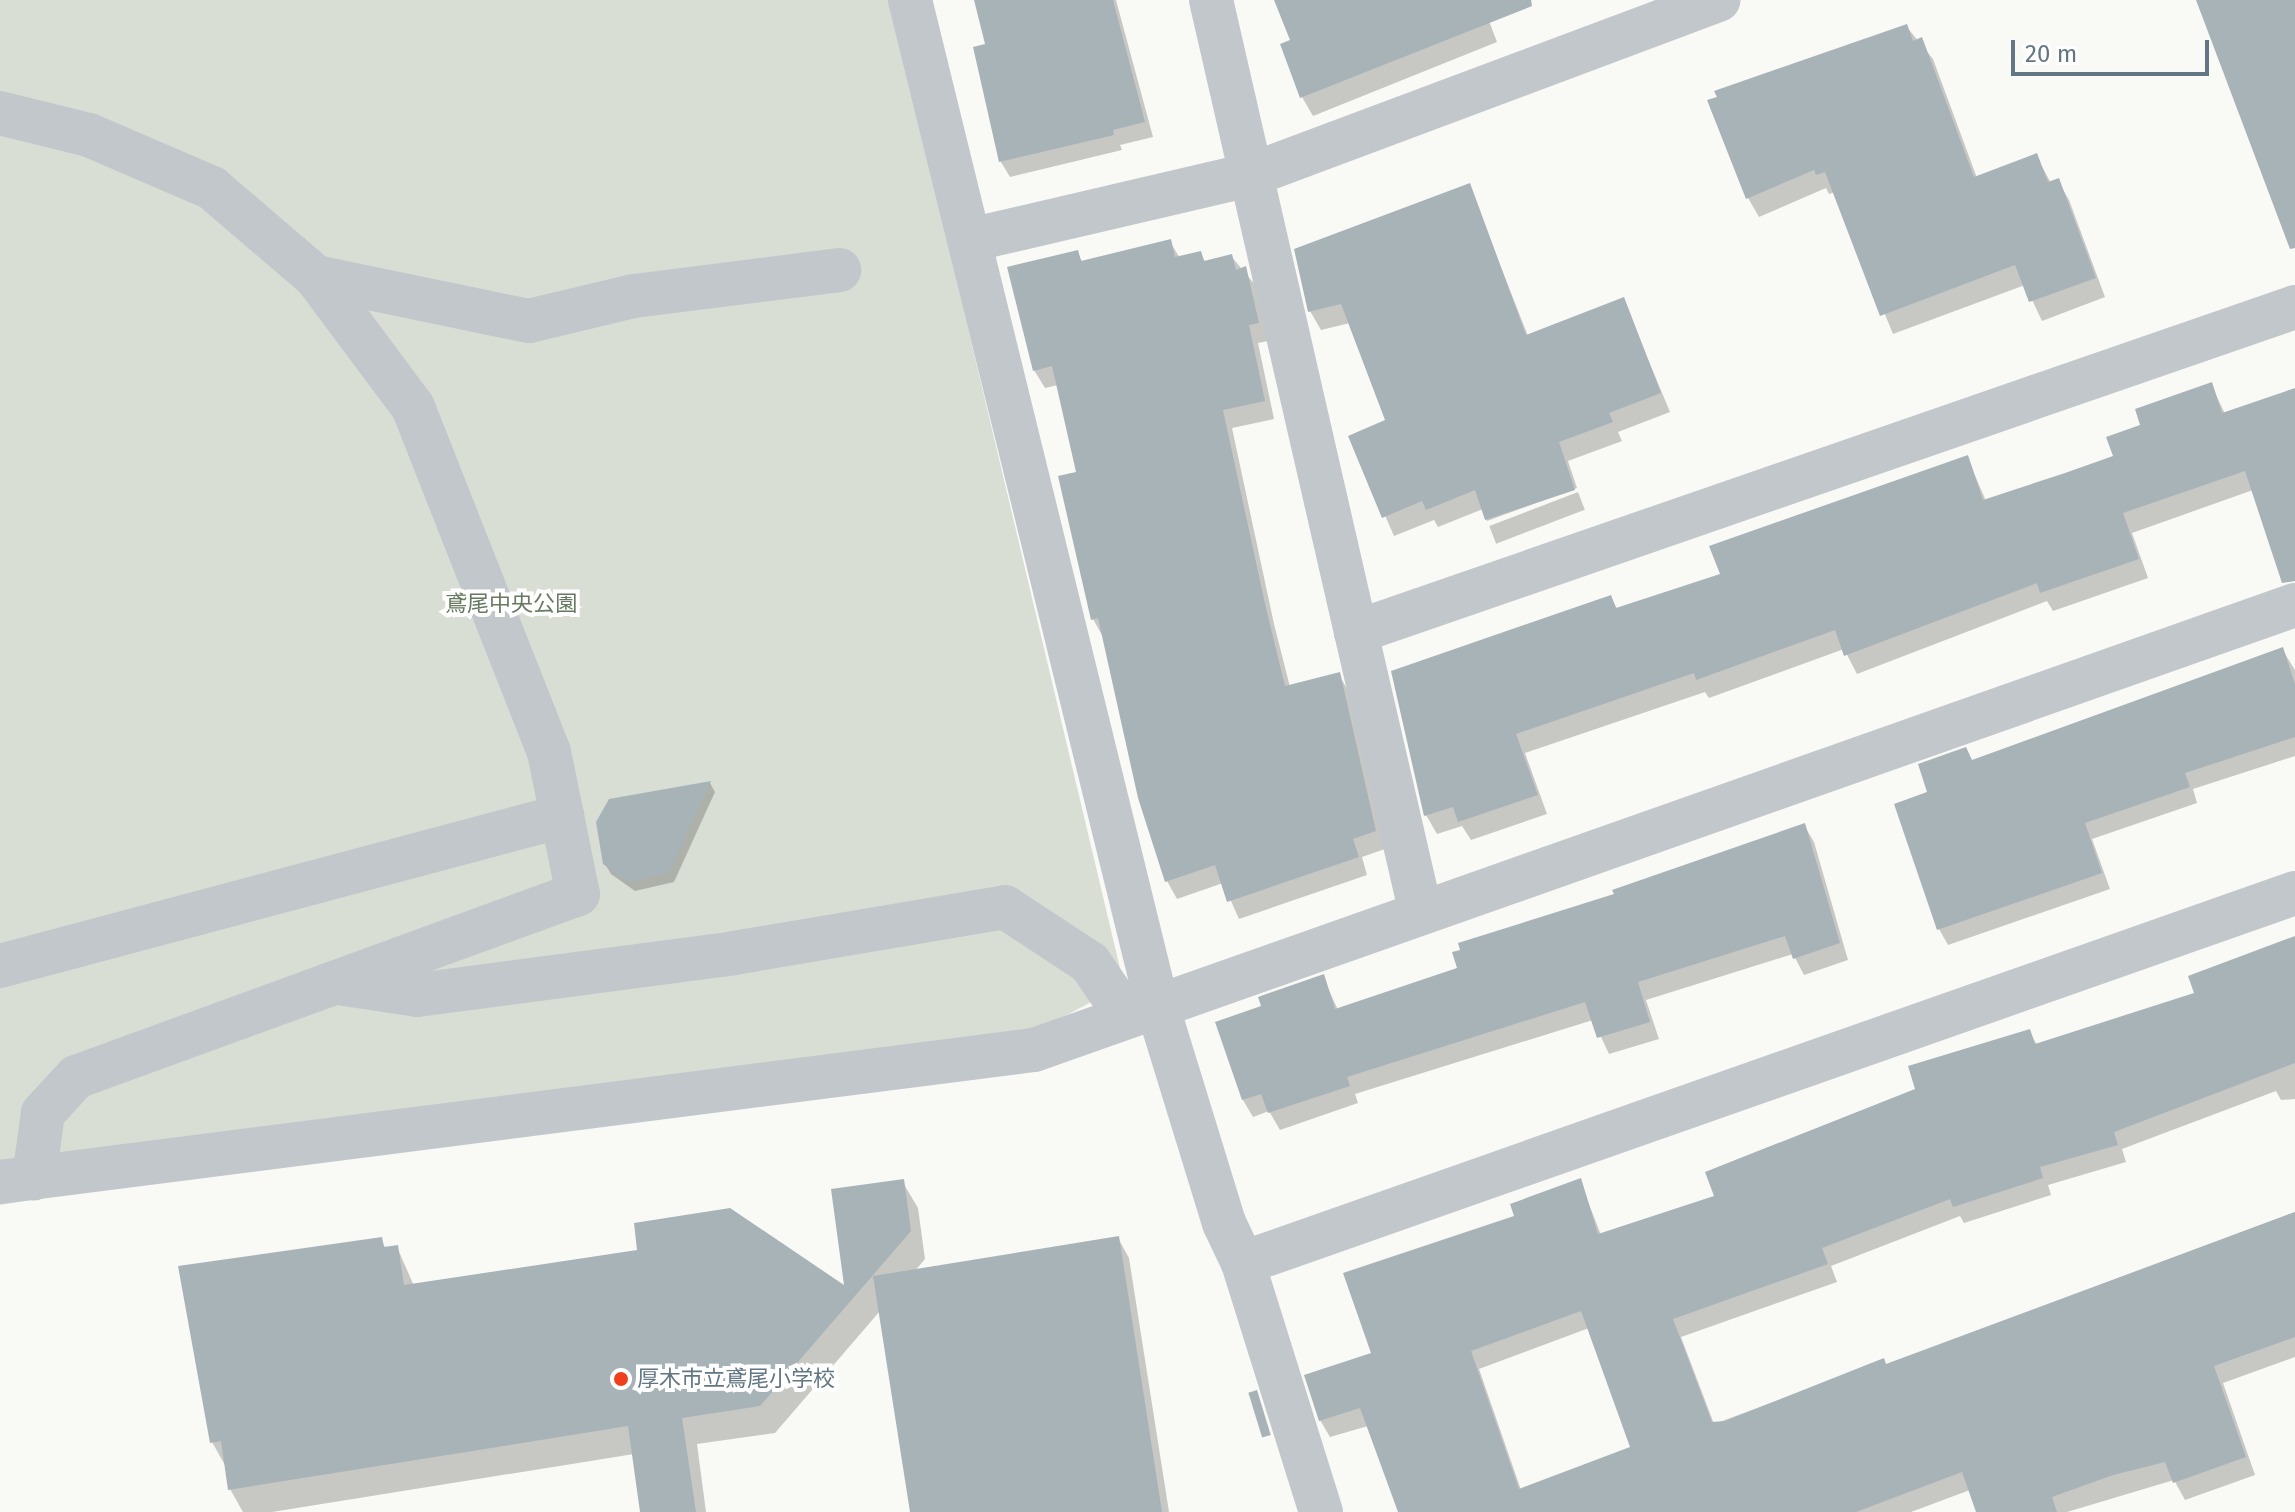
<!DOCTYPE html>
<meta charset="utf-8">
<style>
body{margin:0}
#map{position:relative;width:2295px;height:1512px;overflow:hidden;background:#f9f9f6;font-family:"Fira Sans","Noto Sans JP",sans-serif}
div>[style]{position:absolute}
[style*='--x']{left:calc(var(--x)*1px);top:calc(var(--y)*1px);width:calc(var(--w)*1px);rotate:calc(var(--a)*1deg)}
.green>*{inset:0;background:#d9ded5}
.shadow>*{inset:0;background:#0003;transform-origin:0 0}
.building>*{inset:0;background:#a8b3b8;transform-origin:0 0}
.street>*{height:44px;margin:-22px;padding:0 22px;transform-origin:22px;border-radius:22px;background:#c2c7cb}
.dots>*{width:22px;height:22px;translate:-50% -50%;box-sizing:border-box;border:4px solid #fff;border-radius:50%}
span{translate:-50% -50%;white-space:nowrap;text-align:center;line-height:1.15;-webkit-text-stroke:8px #fff;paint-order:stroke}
.park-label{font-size:22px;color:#687a61}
.poi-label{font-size:22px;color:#627783}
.left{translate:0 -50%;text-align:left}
.scale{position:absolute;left:2011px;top:40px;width:198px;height:36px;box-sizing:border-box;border:4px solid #627783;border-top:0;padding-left:10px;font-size:24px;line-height:28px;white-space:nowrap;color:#627783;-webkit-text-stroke:6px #fff;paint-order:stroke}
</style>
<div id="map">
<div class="green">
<div style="clip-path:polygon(0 0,890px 0,1124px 985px,1021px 1039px,0 1205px)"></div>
</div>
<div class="shadow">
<div style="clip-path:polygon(976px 0,1116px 0,1153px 137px,1120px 145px,1122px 150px,1010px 177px,1001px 162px,988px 45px)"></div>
<div style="clip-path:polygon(1276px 0,1481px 0,1497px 42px,1313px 116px,1302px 97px,1292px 41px)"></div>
<div style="clip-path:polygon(1906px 26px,1933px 59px,1977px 178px,2036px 156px,2051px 183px,2058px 181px,2069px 200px,2105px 297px,2042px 321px,2025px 285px,1893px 334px,1835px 192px,1829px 194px,1826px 188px,1759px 217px,1748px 198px)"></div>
<div style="clip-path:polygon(1469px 186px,1528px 336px,1623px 299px,1670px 412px,1618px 432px,1622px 441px,1568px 461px,1577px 488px,1487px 521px,1483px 509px,1438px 527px,1434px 520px,1394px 536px,1351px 437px,1387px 421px,1350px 323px,1321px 330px,1310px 311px)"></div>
<div style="clip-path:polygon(1170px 242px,1180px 258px,1200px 253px,1206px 263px,1231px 256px,1256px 286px,1268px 341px,1258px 343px,1274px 419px,1232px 428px,1274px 624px,1290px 687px,1339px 675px,1349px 692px,1385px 849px,1362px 857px,1367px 875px,1239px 919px,1223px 883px,1177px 899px,1167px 881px,1103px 637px,1093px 619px,1079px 474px,1058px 385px,1045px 388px,1034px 370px,1077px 252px,1083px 263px)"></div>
<div style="clip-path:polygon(2211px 384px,2225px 414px,2295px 390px,2295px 529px,2253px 490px,2132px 533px,2148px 578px,2053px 611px,2047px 601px,1857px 674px,1844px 649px,1709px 698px,1705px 692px,1525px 753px,1547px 814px,1471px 840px,1462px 826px,1437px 834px,1426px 815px,1610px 597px,1618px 610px,1722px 575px,1967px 457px,1986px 501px,2115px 457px,2143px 426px)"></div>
<div style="left:1578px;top:492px;width:19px;height:95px;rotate:69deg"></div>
<div style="clip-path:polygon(2282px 649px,2295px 670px,2295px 756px,2193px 789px,2197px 803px,2092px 839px,2110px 889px,1948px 945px,1939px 929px,1930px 793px,1972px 762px)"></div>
<div style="clip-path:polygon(710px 783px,715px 792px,674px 882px,635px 891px,611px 874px,605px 864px,610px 801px)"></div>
<div style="clip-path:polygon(1804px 825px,1814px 842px,1848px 960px,1804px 975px,1793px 954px,1646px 1000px,1659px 1039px,1609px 1054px,1593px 1020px,1355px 1094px,1358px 1103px,1280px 1130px,1269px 1111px,1253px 1117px,1243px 1100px,1264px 1007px,1323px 977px,1338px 1010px,1460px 970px,1617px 896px)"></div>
<div style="clip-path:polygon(evenodd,2295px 939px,2295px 1099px,2281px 1100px,2276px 1091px,2122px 1149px,2126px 1162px,2048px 1185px,2051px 1195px,1964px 1223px,1960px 1216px,1831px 1266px,1837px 1282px,1681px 1337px,1714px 1424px,1883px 1361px,1886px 1366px,2295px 1212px,2295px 1357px,2223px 1383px,2255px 1475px,2185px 1500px,2174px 1480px,2067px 1512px,1979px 1512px,1970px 1490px,1911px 1512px,1402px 1512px,1368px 1426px,1330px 1437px,1320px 1420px,1373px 1355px,1516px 1217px,1580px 1181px,1601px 1235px,1716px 1197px,2029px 1031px,2037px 1045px,2197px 994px,2295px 939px,1589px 1328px,1632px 1449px,1521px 1490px,1479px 1369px,1589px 1328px)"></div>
<div style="clip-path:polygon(902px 1181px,918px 1208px,925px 1259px,914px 1272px,1118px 1238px,1129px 1258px,1169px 1512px,911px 1512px,880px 1311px,775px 1433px,697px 1444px,706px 1512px,642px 1512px,634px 1454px,272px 1512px,243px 1512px,230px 1489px,226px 1467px,212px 1442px,381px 1240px,386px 1249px,397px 1247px,414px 1286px,847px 1289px)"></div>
</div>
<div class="building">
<div style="clip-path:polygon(974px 0,1113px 0,1145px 122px,1113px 130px,1114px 135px,999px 162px,973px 47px,985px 44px)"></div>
<div style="clip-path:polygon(1274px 0,1531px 0,1532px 6px,1300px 98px,1280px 44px,1290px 40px)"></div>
<div style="clip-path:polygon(2196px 0,2295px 0,2295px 248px,2290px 249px)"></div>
<div style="clip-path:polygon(1907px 24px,1913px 41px,1922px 37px,1974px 177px,2037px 153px,2048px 182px,2059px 178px,2096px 278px,2029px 302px,2015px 265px,1880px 316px,1825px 172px,1816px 175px,1814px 170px,1746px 199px,1707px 100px,1717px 97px,1714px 91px)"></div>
<div style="clip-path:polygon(1470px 183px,1526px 335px,1624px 297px,1661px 393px,1609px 413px,1613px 422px,1559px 442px,1575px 490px,1485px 520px,1475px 490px,1426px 510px,1422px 501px,1382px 518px,1348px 436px,1385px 420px,1341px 304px,1308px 312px,1294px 249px)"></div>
<div style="clip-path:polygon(1171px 239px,1175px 257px,1201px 251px,1204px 261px,1232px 254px,1236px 270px,1246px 266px,1259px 323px,1249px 325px,1265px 401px,1223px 410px,1265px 604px,1285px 686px,1340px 672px,1376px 831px,1353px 839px,1359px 857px,1227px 902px,1215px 865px,1165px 882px,1138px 798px,1098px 618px,1091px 620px,1058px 476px,1076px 472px,1052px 366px,1033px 371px,1007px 267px,1078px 250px,1081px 261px)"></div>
<div style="clip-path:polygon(2212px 382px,2222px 413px,2295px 388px,2295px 581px,2282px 583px,2245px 471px,2123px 513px,2139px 559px,2040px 593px,2037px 583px,1844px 656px,1835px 630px,1696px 680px,1694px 673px,1516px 734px,1538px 795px,1458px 822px,1453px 807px,1424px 816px,1391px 671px,1611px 595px,1616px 608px,1720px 574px,1709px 546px,1968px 455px,1983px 500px,2065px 473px,2113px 456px,2106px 437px,2140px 425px,2135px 409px)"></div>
<div style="clip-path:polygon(2283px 647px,2295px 684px,2295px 737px,2185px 773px,2190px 787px,2085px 823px,2102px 873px,1937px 930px,1894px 804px,1927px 792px,1918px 764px,1966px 747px,1972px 760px)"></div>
<div style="clip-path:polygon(711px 781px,669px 873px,628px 882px,603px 864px,596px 822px,609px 799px)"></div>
<div style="clip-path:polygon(1805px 823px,1840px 943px,1793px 959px,1785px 936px,1638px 982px,1650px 1022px,1597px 1038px,1585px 1002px,1347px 1077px,1350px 1086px,1268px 1113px,1261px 1094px,1242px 1100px,1215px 1022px,1261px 1006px,1258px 997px,1324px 974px,1335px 1009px,1457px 968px,1452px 952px,1460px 950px,1458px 943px,1614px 894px,1612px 890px)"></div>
<div style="clip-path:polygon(evenodd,2295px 936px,2295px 1063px,2114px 1132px,2118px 1145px,2040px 1167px,2043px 1178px,1953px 1207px,1950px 1199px,1822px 1248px,1828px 1264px,1673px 1319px,1712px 1422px,1725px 1421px,1884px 1358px,1886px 1364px,2295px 1212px,2295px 1337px,2214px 1366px,2246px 1457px,2173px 1483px,2165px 1462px,2113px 1475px,2052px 1497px,2057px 1512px,1976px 1512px,1962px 1472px,1856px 1512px,1398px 1512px,1360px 1408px,1319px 1421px,1304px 1375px,1371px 1353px,1343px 1273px,1514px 1216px,1510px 1204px,1581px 1178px,1598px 1234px,1714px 1196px,1705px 1172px,1915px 1089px,1908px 1066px,2030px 1029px,2035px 1044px,2194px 993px,2188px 976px,2295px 936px,1581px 1311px,1630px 1447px,1519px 1489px,1471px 1351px,1581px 1311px)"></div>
<div style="clip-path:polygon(904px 1179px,911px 1231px,760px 1406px,682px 1418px,696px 1512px,640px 1512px,628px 1426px,228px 1490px,221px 1441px,210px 1443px,178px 1266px,382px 1237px,384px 1247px,398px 1245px,404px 1285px,637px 1250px,634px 1223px,730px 1208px,844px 1285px,831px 1189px)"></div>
<div style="clip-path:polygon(1119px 1236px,1162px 1512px,910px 1512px,873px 1276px)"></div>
<div style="left:1257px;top:1390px;width:47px;height:9px;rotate:73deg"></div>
</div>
<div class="street">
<div style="--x:910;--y:0;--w:1035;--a:76.19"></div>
<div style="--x:1157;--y:1005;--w:228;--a:72.9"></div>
<div style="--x:1224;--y:1223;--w:44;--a:64.6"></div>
<div style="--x:1211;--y:0;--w:648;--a:77.08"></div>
<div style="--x:1356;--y:632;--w:994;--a:-19.09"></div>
<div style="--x:0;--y:113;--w:92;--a:13.9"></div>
<div style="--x:89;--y:135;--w:134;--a:23.3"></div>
<div style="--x:212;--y:188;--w:137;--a:40.6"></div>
<div style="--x:316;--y:277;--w:162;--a:53.3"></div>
<div style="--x:413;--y:407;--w:371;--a:68.5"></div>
<div style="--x:549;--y:752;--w:145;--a:78.5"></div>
<div style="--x:578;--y:894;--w:534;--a:159.97"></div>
<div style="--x:76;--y:1077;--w:49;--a:132.5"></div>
<div style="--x:43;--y:1113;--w:66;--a:97.9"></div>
<div style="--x:970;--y:240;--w:291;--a:-13.1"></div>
<div style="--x:1253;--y:174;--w:497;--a:-20.5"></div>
<div style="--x:316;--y:277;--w:217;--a:11.7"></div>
<div style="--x:529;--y:321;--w:108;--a:-13.4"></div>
<div style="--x:634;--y:296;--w:207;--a:-7.2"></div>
<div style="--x:1356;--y:632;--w:288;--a:77"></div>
<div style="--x:0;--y:966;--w:582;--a:-14.94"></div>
<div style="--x:345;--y:984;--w:73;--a:8.7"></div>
<div style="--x:417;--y:995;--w:320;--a:-7.5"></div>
<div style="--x:734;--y:953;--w:275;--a:-9.6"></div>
<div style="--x:1005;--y:907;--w:102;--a:33.4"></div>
<div style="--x:1090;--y:963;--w:64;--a:55.8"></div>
<div style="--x:0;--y:1182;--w:1042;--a:-7.28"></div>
<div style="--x:1034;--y:1050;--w:1337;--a:-19.44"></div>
<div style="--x:1321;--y:1512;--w:261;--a:-107.4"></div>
<div style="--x:1243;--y:1263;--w:1115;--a:-19.38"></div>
</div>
<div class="dots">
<div style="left:621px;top:1379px;background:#f03f1f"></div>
</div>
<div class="park-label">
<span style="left:511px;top:604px">鳶尾中央公園</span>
</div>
<div class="poi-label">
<span class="left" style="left:637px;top:1379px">厚木市立鳶尾小学校</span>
</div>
<div class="scale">20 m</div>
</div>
